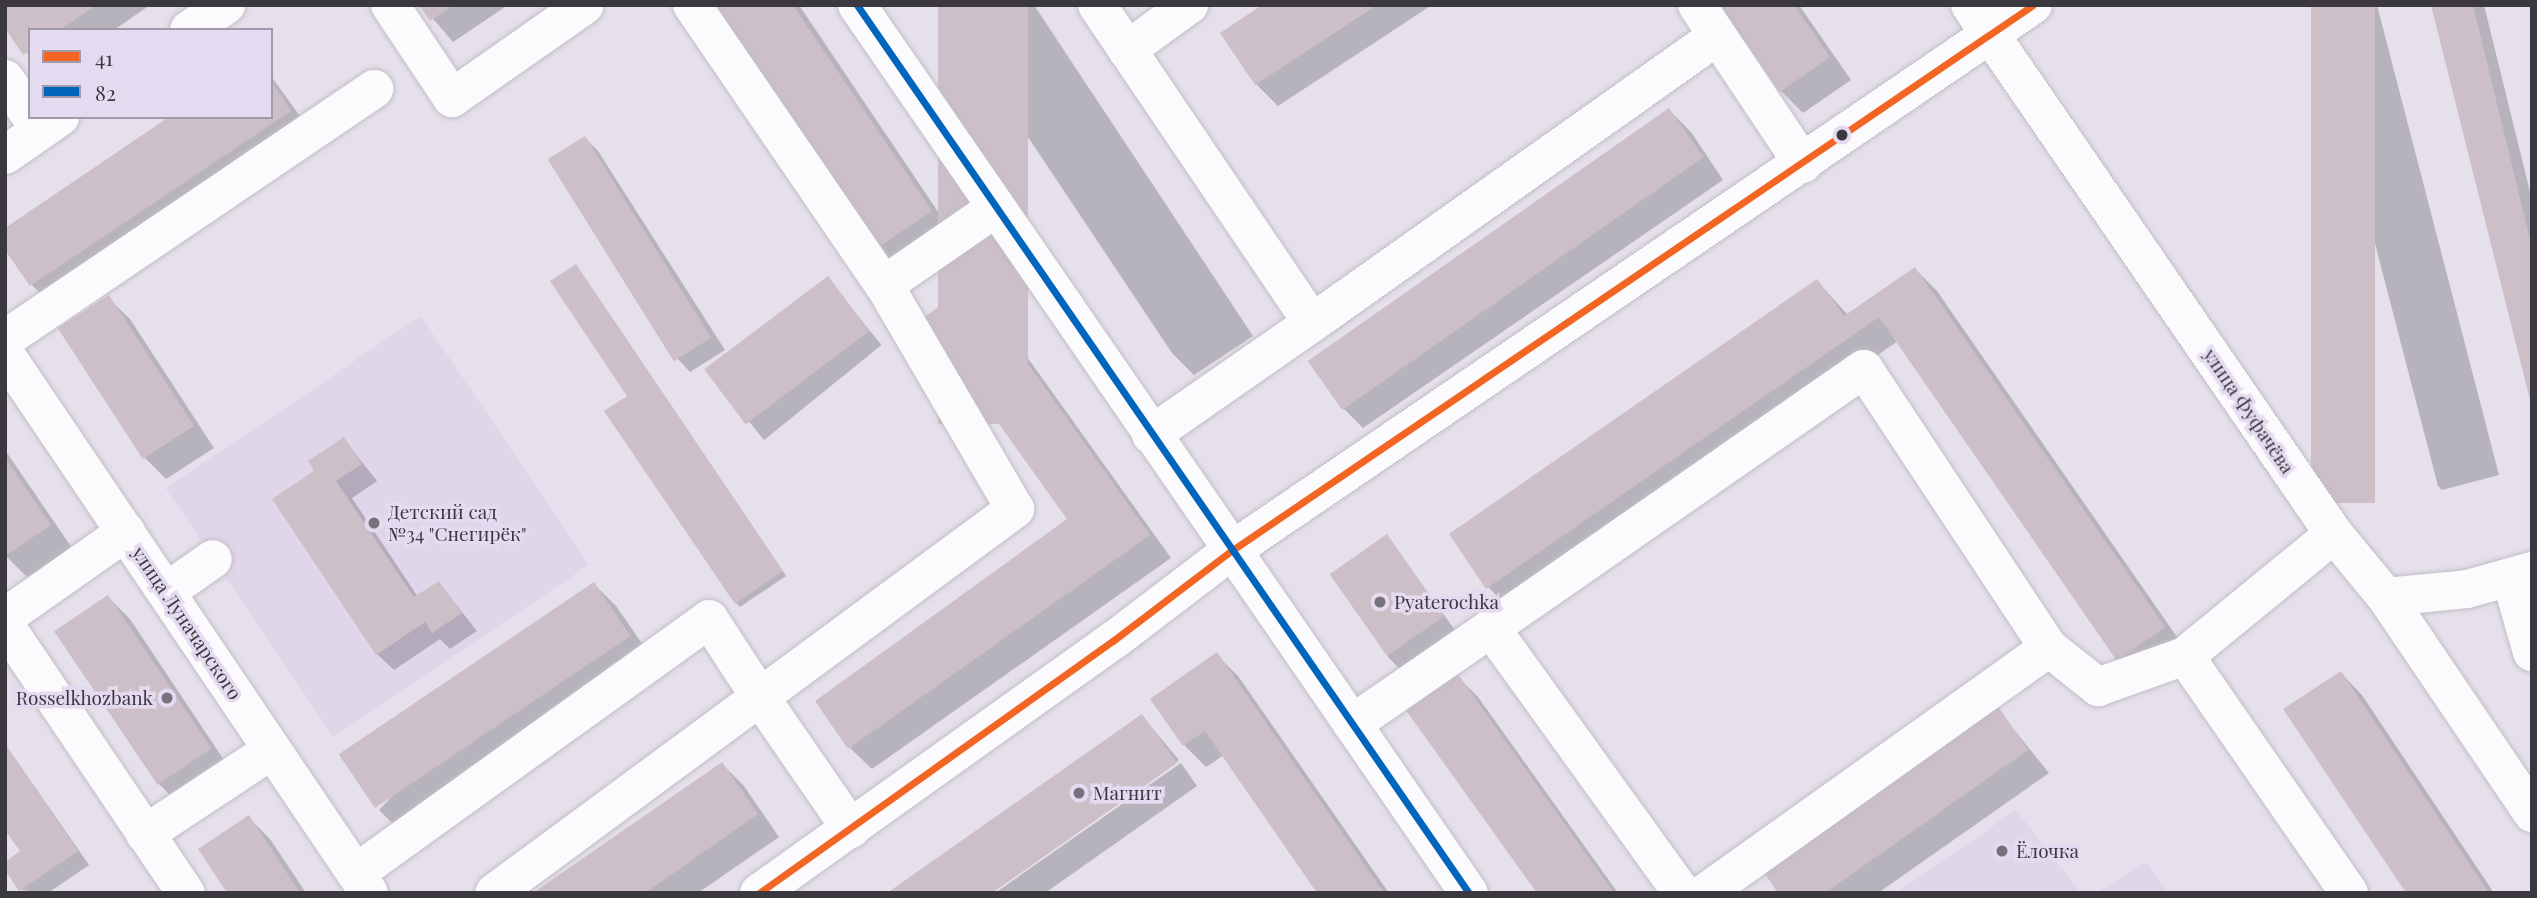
<!DOCTYPE html>
<meta charset="utf-8">
<style>
body{margin:0}
#map{position:relative;width:2537px;height:898px;overflow:hidden;background:#e5e0eb;font-family:"Playfair Display",serif}
div>[style]{position:absolute}
[style*='--x']{left:calc(var(--x)*1px);top:calc(var(--y)*1px);width:calc(var(--w)*1px);rotate:calc(var(--a)*1deg)}
.built>*{inset:0;background:#e0d6ea;transform-origin:0 0}
.shadow>*{inset:0;background:#0003;transform-origin:0 0}
.building>*{inset:0;background:#ccbfc7;transform-origin:0 0}
.roads{filter:drop-shadow(0 0 2px #c1bdc5) drop-shadow(0 0 2px #c1bdc5)}
.minor>*{height:38px;margin:-19px;padding:0 19px;transform-origin:19px;border-radius:19px;background:#fbfafc}
.bus-1>*{height:7px;margin:-3.5px;padding:0 3.5px;transform-origin:3.5px;border-radius:3.5px;background:#f26522}
.bus-2>*{height:7px;margin:-3.5px;padding:0 3.5px;transform-origin:3.5px;border-radius:3.5px;background:#0065bd}
.dots>*{width:19px;height:19px;translate:-50% -50%;box-sizing:border-box;border:4px solid #e5dbf0;border-radius:50%}
span{translate:-50% -50%;white-space:nowrap;text-align:center;line-height:1.15;-webkit-text-stroke:7px #e5dbf0;paint-order:stroke}
.street-label{font-size:19px;color:#3c3840}
.poi-label{font-size:19px;color:#3c3840}
.left{translate:0 -50%;text-align:left}
.right{translate:-100% -50%;text-align:right}
.frame{position:absolute;inset:0;border:7px solid #3c3840;pointer-events:none}
.legend{position:absolute;left:28px;top:28px;width:245px;height:91px;box-sizing:border-box;background:#e5dbf0;border:2px solid #a19aaa;margin:0;padding:9px 12px;list-style:none;font-size:21px;color:#3c3840}
.legend li{display:flex;align-items:center;gap:14px;height:35px}
.legend b{width:35px;border:2px solid #a19aaa}
</style>
<div id="map">
<div class="built">
<div style="left:421px;top:316px;width:300px;height:308px;rotate:56deg"></div>
<div style="clip-path:polygon(2016px 810px,2081px 893px,1896px 893px)"></div>
<div style="clip-path:polygon(2146px 862px,2168px 893px,2096px 893px)"></div>
</div>
<div class="shadow">
<div style="clip-path:polygon(5px 5px,150px 5px,114px 30px,30px 30px,30px 59px)"></div>
<div style="clip-path:polygon(421px 5px,508px 5px,453px 42px)"></div>
<div style="clip-path:polygon(711px 5px,799px 5px,953px 234px,897px 271px)"></div>
<div style="clip-path:polygon(940px 5px,1034px 5px,1253px 336px,1194px 375px,1172px 353px)"></div>
<div style="clip-path:polygon(1265px 5px,1432px 5px,1278px 106px,1256px 84px,1223px 33px)"></div>
<div style="clip-path:polygon(1722px 5px,1799px 5px,1851px 80px,1803px 113px,1781px 91px)"></div>
<div style="clip-path:polygon(2313px 5px,2377px 5px,2499px 475px,2442px 490px,2438px 486px)"></div>
<div style="clip-path:polygon(2433px 5px,2484px 5px,2532px 200px,2532px 405px)"></div>
<div style="clip-path:polygon(271px 76px,312px 133px,54px 307px,32px 285px,5px 247px,271px 117px)"></div>
<div style="clip-path:polygon(1669px 110px,1691px 132px,1723px 180px,1363px 428px,1341px 406px)"></div>
<div style="clip-path:polygon(585px 138px,598px 151px,725px 350px,690px 372px,678px 359px)"></div>
<div style="clip-path:polygon(1915px 269px,1937px 291px,2186px 650px,2118px 660px,1898px 341px,1510px 609px,1488px 587px,1817px 281px,1848px 315px)"></div>
<div style="clip-path:polygon(579px 270px,786px 576px,740px 607px,736px 603px)"></div>
<div style="left:828px;top:279px;width:85px;height:151px;rotate:51deg"></div>
<div style="clip-path:polygon(970px 286px,992px 308px,1171px 558px,872px 769px,850px 748px,1070px 519px)"></div>
<div style="clip-path:polygon(108px 298px,130px 319px,214px 448px,166px 479px,144px 457px,60px 329px)"></div>
<div style="clip-path:polygon(344px 439px,377px 481px,352px 498px,418px 597px,439px 583px,477px 631px,450px 649px,440px 639px,394px 670px,377px 654px,316px 471px)"></div>
<div style="clip-path:polygon(5px 450px,72px 548px,28px 578px,5px 555px)"></div>
<div style="clip-path:polygon(1386px 536px,1455px 630px,1401px 670px,1388px 657px)"></div>
<div style="clip-path:polygon(594px 584px,616px 606px,652px 658px,401px 832px,379px 810px)"></div>
<div style="clip-path:polygon(108px 597px,130px 619px,232px 772px,181px 806px,159px 784px,57px 632px)"></div>
<div style="clip-path:polygon(1216px 654px,1238px 676px,1389px 893px,1319px 893px,1224px 755px,1206px 767px,1184px 745px)"></div>
<div style="clip-path:polygon(2341px 673px,2362px 695px,2494px 893px,2408px 893px)"></div>
<div style="clip-path:polygon(1456px 675px,1478px 697px,1618px 893px,1539px 893px)"></div>
<div style="clip-path:polygon(1994px 705px,2049px 773px,1878px 893px,1780px 893px)"></div>
<div style="clip-path:polygon(1142px 716px,1179px 760px,989px 893px)"></div>
<div style="clip-path:polygon(5px 744px,89px 865px,48px 893px,21px 890px,23px 852px,5px 826px)"></div>
<div style="clip-path:polygon(1181px 763px,1197px 786px,1045px 893px,995px 893px)"></div>
<div style="clip-path:polygon(722px 764px,744px 786px,779px 837px,698px 893px,536px 893px)"></div>
<div style="clip-path:polygon(248px 817px,270px 839px,306px 893px,229px 893px)"></div>
</div>
<div class="building">
<div style="clip-path:polygon(5px 5px,96px 5px,60px 30px,30px 30px,30px 50px,23px 55px,5px 28px)"></div>
<div style="clip-path:polygon(419px 5px,454px 5px,430px 21px)"></div>
<div style="clip-path:polygon(709px 5px,793px 5px,932px 211px,874px 250px)"></div>
<div style="left:938px;top:5px;width:90px;height:419px"></div>
<div style="clip-path:polygon(1262px 5px,1377px 5px,1255px 85px,1220px 33px)"></div>
<div style="clip-path:polygon(1719px 5px,1794px 5px,1830px 57px,1780px 92px)"></div>
<div style="left:2311px;top:5px;width:64px;height:498px"></div>
<div style="clip-path:polygon(2431px 5px,2473px 5px,2532px 248px,2532px 408px)"></div>
<div style="clip-path:polygon(271px 81px,291px 111px,30px 286px,5px 250px,5px 228px,169px 117px,271px 117px)"></div>
<div style="left:1669px;top:108px;width:60px;height:441px;rotate:55deg"></div>
<div style="left:585px;top:136px;width:238px;height:44px;rotate:58deg"></div>
<div style="clip-path:polygon(576px 264px,783px 571px,735px 604px,604px 411px,627px 396px,550px 281px)"></div>
<div style="clip-path:polygon(1915px 267px,2165px 627px,2117px 661px,1879px 317px,1486px 589px,1449px 534px,1817px 279px,1844px 316px)"></div>
<div style="left:828px;top:276px;width:69px;height:155px;rotate:53deg"></div>
<div style="clip-path:polygon(971px 284px,1150px 535px,848px 749px,815px 701px,1067px 519px,923px 318px)"></div>
<div style="left:109px;top:295px;width:156px;height:61px;rotate:57deg"></div>
<div style="clip-path:polygon(344px 437px,362px 464px,336px 481px,414px 597px,439px 581px,462px 613px,432px 633px,425px 622px,376px 655px,272px 499px,314px 471px,308px 461px)"></div>
<div style="clip-path:polygon(5px 458px,51px 525px,5px 556px)"></div>
<div style="left:1387px;top:534px;width:100px;height:70px;rotate:55deg"></div>
<div style="left:594px;top:582px;width:65px;height:308px;rotate:56deg"></div>
<div style="left:108px;top:595px;width:185px;height:65px;rotate:56deg"></div>
<div style="clip-path:polygon(1217px 652px,1384px 893px,1317px 893px,1205px 731px,1183px 746px,1150px 699px)"></div>
<div style="clip-path:polygon(2341px 671px,2489px 893px,2406px 893px,2283px 709px)"></div>
<div style="clip-path:polygon(1457px 673px,1614px 893px,1537px 893px,1405px 709px)"></div>
<div style="clip-path:polygon(1995px 702px,2028px 750px,1825px 893px,1778px 893px,1760px 867px)"></div>
<div style="clip-path:polygon(1142px 714px,1177px 763px,992px 893px,887px 893px)"></div>
<div style="clip-path:polygon(5px 744px,78px 851px,19px 891px,5px 870px,5px 862px,20px 851px,5px 830px)"></div>
<div style="clip-path:polygon(722px 762px,758px 814px,645px 893px,533px 893px)"></div>
<div style="clip-path:polygon(249px 815px,300px 893px,227px 893px,198px 849px)"></div>
</div>
<div class="roads">
<div class="minor">
<div style="--x:390;--y:5;--w:112;--a:56.3"></div>
<div style="--x:452;--y:98;--w:162;--a:-35"></div>
<div style="--x:692;--y:5;--w:340;--a:55.6"></div>
<div style="--x:857;--y:5;--w:1078;--a:55.43"></div>
<div style="--x:1097;--y:5;--w:384;--a:55.9"></div>
<div style="--x:1312;--y:323;--w:196;--a:145.2"></div>
<div style="--x:1697;--y:5;--w:191;--a:56.3"></div>
<div style="--x:1970;--y:5;--w:642;--a:55.47"></div>
<div style="--x:2334;--y:534;--w:82;--a:50.5"></div>
<div style="--x:2386;--y:597;--w:261;--a:55.9"></div>
<div style="--x:189;--y:30;--w:45;--a:-34"></div>
<div style="--x:1127;--y:50;--w:77;--a:-36"></div>
<div style="--x:5;--y:79;--w:44;--a:55.2"></div>
<div style="--x:5;--y:155;--w:67;--a:-34.6"></div>
<div style="--x:1312;--y:323;--w:496;--a:-35.3"></div>
<div style="--x:5;--y:339;--w:446;--a:-34.1"></div>
<div style="--x:5;--y:354;--w:650;--a:55.97"></div>
<div style="--x:2334;--y:534;--w:193;--a:140.7"></div>
<div style="--x:2185;--y:656;--w:288;--a:55.3"></div>
<div style="--x:2511;--y:579;--w:76;--a:74"></div>
<div style="--x:166;--y:592;--w:57;--a:-35.1"></div>
<div style="--x:2386;--y:597;--w:81;--a:-5.6"></div>
<div style="--x:2467;--y:589;--w:67;--a:-15.5"></div>
<div style="--x:5;--y:617;--w:148;--a:-35.1"></div>
<div style="--x:5;--y:625;--w:323;--a:56"></div>
<div style="--x:1352;--y:724;--w:169;--a:-34.6"></div>
<div style="--x:851;--y:829;--w:160;--a:-124.6"></div>
<div style="--x:760;--y:697;--w:317;--a:-36.4"></div>
<div style="--x:1015;--y:509;--w:259;--a:-120.3"></div>
<div style="--x:884;--y:285;--w:134;--a:-34.6"></div>
<div style="--x:145;--y:834;--w:152;--a:-33.5"></div>
<div style="--x:356;--y:873;--w:435;--a:-35.7"></div>
<div style="--x:709;--y:619;--w:93;--a:56.8"></div>
<div style="--x:760;--y:697;--w:330;--a:143.6"></div>
<div style="--x:759;--y:893;--w:436;--a:-35.5"></div>
<div style="--x:1114;--y:640;--w:147;--a:-37.3"></div>
<div style="--x:1231;--y:551;--w:970;--a:-34.25"></div>
<div style="--x:1682;--y:893;--w:327;--a:-125.8"></div>
<div style="--x:1491;--y:628;--w:454;--a:-34.8"></div>
<div style="--x:1864;--y:369;--w:335;--a:56.5"></div>
<div style="--x:2049;--y:648;--w:63;--a:38.5"></div>
<div style="--x:2098;--y:687;--w:92;--a:-19.6"></div>
<div style="--x:1705;--y:893;--w:422;--a:-35.5"></div>
</div>
</div>
<div class="bus-1">
<div style="--x:759;--y:893;--w:436;--a:-35.5"></div>
<div style="--x:1114;--y:640;--w:147;--a:-37.3"></div>
<div style="--x:1231;--y:551;--w:970;--a:-34.25"></div>
</div>
<div class="bus-2">
<div style="--x:857;--y:5;--w:1078;--a:55.43"></div>
</div>
<div class="dots">
<div style="left:1842px;top:135px;background:#3c3840"></div>
<div style="left:374px;top:523px;background:#77737c"></div>
<div style="left:1380px;top:602px;background:#77737c"></div>
<div style="left:167px;top:698px;background:#77737c"></div>
<div style="left:1079px;top:793px;background:#77737c"></div>
<div style="left:2002px;top:851px;background:#77737c"></div>
</div>
<div class="street-label">
<span style="left:2249px;top:411px;rotate:56deg">улица Фуфачёва</span>
<span style="left:187px;top:623px;rotate:56deg">улица Луначарского</span>
</div>
<div class="poi-label">
<span class="left" style="left:388px;top:523px">Детский сад<br>№34 "Снегирёк"</span>
<span class="left" style="left:1394px;top:602px">Pyaterochka</span>
<span class="right" style="left:153px;top:698px">Rosselkhozbank</span>
<span class="left" style="left:1093px;top:793px">Магнит</span>
<span class="left" style="left:2016px;top:851px">Ёлочка</span>
</div>
<div class="frame"></div>
<ul class="legend">
<li><b style="height:9px;background:#f26522"></b>41</li>
<li><b style="height:9px;background:#0065bd"></b>82</li>
</ul>
</div>
